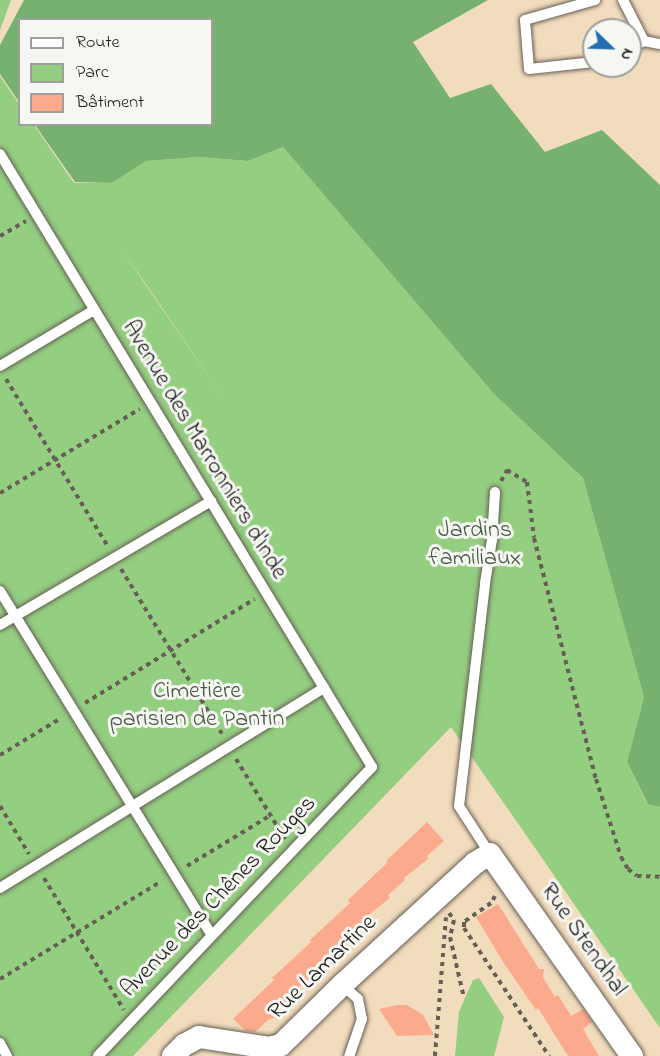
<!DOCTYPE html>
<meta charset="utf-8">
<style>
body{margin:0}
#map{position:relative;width:660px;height:1056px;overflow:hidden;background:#f2dcbe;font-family:"Indie Flower",sans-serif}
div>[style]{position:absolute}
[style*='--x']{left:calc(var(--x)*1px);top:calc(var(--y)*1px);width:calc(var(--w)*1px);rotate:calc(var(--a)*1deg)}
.green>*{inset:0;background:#94ce81}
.forest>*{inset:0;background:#77b16f}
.building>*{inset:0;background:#fcaa8d}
.path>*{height:4px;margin-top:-2px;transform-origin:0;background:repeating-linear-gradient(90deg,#675f55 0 4.5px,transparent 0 9px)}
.roads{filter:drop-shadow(0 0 2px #675f55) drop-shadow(0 0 2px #675f55)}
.service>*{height:10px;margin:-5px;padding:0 5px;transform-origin:5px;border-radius:5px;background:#fff}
.minor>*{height:22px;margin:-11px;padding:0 11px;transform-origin:11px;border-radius:11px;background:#fff}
span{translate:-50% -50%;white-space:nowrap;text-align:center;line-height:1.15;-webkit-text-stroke:6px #f6f6f2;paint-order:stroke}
.street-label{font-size:24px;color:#1c1c1c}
.park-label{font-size:24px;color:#465a3f}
.legend{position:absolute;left:18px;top:18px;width:195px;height:108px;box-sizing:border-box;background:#f6f6f2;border:2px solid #9f9f9c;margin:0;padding:8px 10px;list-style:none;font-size:18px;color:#1c1c1c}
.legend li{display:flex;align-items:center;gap:12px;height:30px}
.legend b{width:30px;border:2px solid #9f9f9c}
.north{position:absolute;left:582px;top:18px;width:60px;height:60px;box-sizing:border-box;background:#f6f6f2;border:2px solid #9f9f9c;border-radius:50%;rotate:113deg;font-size:16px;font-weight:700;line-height:24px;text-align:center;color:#1c1c1c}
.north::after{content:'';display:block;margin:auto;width:21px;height:27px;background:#1f6fb2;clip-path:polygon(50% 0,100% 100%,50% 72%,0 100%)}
</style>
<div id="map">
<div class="green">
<div style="clip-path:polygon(0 0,11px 0,0 30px)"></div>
<div style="clip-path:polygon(evenodd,0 76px,19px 104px,20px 124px,34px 125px,74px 183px,112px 183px,146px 161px,199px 157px,248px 161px,283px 147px,494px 394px,583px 478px,644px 697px,627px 762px,647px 803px,660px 807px,660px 1028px,451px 727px,133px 1056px,0 1056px,0 76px,119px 246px,148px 287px,224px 399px,119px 246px)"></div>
<div style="clip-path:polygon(479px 978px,504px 1017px,494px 1056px,455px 1056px,459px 1012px,473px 980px)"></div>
</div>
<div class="forest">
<div style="clip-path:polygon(24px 0,488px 0,413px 42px,450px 98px,491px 84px,545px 152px,602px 130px,660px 185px,660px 807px,648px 804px,627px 762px,644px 697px,583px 478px,494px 394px,283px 147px,248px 161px,199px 157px,146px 161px,112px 183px,75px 182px,35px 125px,212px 124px,212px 20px,20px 20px,19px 102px,0 74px,0 45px)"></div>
</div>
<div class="building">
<div style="clip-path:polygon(427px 822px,444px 841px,427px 856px,428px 859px,404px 878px,405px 880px,388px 895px,390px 898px,366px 917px,368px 920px,312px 974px,313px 978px,307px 980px,289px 996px,292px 999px,274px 1014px,276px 1017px,268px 1020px,255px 1032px,246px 1031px,233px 1019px,274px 980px,272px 978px,311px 942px,310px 940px,350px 903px,348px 900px,388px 862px,386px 861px)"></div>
<div style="clip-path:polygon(498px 904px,539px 969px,544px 969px,543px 977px,555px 997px,558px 995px,571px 1016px,583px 1009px,592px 1022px,583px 1029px,599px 1056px,568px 1056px,538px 1008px,536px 1010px,505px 965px,476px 917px)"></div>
<div style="clip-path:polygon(397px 1005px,407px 1005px,423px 1015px,434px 1035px,397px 1036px,379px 1009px)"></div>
</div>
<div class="path">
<div style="--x:0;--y:236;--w:30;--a:-30"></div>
<div style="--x:6;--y:379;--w:197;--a:58.7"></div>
<div style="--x:501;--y:481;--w:13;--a:-61"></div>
<div style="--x:507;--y:470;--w:23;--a:31"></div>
<div style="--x:527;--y:482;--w:56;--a:82.9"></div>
<div style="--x:534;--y:538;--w:249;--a:75.6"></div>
<div style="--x:596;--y:779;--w:82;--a:72.2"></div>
<div style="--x:621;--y:857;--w:14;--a:60"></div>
<div style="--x:628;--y:869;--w:11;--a:38"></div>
<div style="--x:637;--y:876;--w:23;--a:2"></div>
<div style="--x:0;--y:493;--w:163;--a:-31"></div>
<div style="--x:121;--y:569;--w:193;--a:58.5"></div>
<div style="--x:85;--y:703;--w:199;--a:-31.5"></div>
<div style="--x:0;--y:755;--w:71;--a:-31.2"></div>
<div style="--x:236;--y:759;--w:94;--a:58.5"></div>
<div style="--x:0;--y:806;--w:56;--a:58.9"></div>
<div style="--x:187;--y:866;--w:98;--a:-31.3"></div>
<div style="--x:44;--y:878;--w:154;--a:58.8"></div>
<div style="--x:495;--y:896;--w:8;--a:120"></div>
<div style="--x:491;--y:903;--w:33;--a:145"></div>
<div style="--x:464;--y:922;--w:6;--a:90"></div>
<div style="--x:464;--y:928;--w:154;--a:56.4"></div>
<div style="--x:449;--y:913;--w:9;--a:54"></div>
<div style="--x:454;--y:920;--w:17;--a:103"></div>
<div style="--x:450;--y:937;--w:63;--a:77.1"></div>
<div style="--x:0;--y:979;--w:189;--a:-31.2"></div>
<div style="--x:435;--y:1056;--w:139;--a:-85.5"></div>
</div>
<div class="roads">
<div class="service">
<div style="--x:623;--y:0;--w:46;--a:62.9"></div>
<div style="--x:630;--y:48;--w:16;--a:-27"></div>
<div style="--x:644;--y:41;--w:16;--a:11"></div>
<div style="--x:594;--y:62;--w:65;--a:173.9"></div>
<div style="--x:529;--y:69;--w:49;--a:-94.7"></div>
<div style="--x:525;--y:20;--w:73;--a:-15.9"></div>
<div style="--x:0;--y:154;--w:717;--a:58.75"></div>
<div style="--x:372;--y:767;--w:398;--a:133.5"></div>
<div style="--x:0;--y:366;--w:109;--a:-30.8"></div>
<div style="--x:0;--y:591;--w:404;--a:58.4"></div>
<div style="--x:0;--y:625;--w:245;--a:-30.4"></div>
<div style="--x:490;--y:854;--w:57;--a:-122.9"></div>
<div style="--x:459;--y:806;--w:225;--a:-83.3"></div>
<div style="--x:485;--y:583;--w:44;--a:-80.8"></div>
<div style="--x:492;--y:540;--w:48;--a:-86.4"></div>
<div style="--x:0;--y:888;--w:381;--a:-31.7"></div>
<div style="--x:342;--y:985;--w:21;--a:41"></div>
<div style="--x:358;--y:999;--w:20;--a:79"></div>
<div style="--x:362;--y:1019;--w:39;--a:109"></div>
<div style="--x:0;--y:1043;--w:15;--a:62"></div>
</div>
<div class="minor">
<div style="--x:173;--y:1056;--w:16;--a:-45"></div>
<div style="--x:184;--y:1045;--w:17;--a:-28"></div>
<div style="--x:199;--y:1037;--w:71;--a:8.9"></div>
<div style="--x:269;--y:1048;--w:12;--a:-14"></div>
<div style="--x:281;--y:1045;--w:86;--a:-44.5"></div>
<div style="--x:342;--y:985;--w:180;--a:-42.5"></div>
<div style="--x:475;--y:863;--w:17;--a:-31"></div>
<div style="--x:490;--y:854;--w:247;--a:54.9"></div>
</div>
</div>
<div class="street-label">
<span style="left:204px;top:450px;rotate:59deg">Avenue des Marronniers d'Inde</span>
<span style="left:219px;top:897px;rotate:-46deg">Avenue des Chênes Rouges</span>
<span style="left:583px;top:940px;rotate:55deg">Rue Stendhal</span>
<span style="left:323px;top:968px;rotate:-44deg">Rue Lamartine</span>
</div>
<div class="park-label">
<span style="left:475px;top:545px">Jardins<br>familiaux</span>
<span style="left:197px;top:706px">Cimetière<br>parisien de Pantin</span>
</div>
<ul class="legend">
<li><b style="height:8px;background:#fff"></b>Route</li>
<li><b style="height:16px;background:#94ce81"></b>Parc</li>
<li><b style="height:16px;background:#fcaa8d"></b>Bâtiment</li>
</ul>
<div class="north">N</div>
</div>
